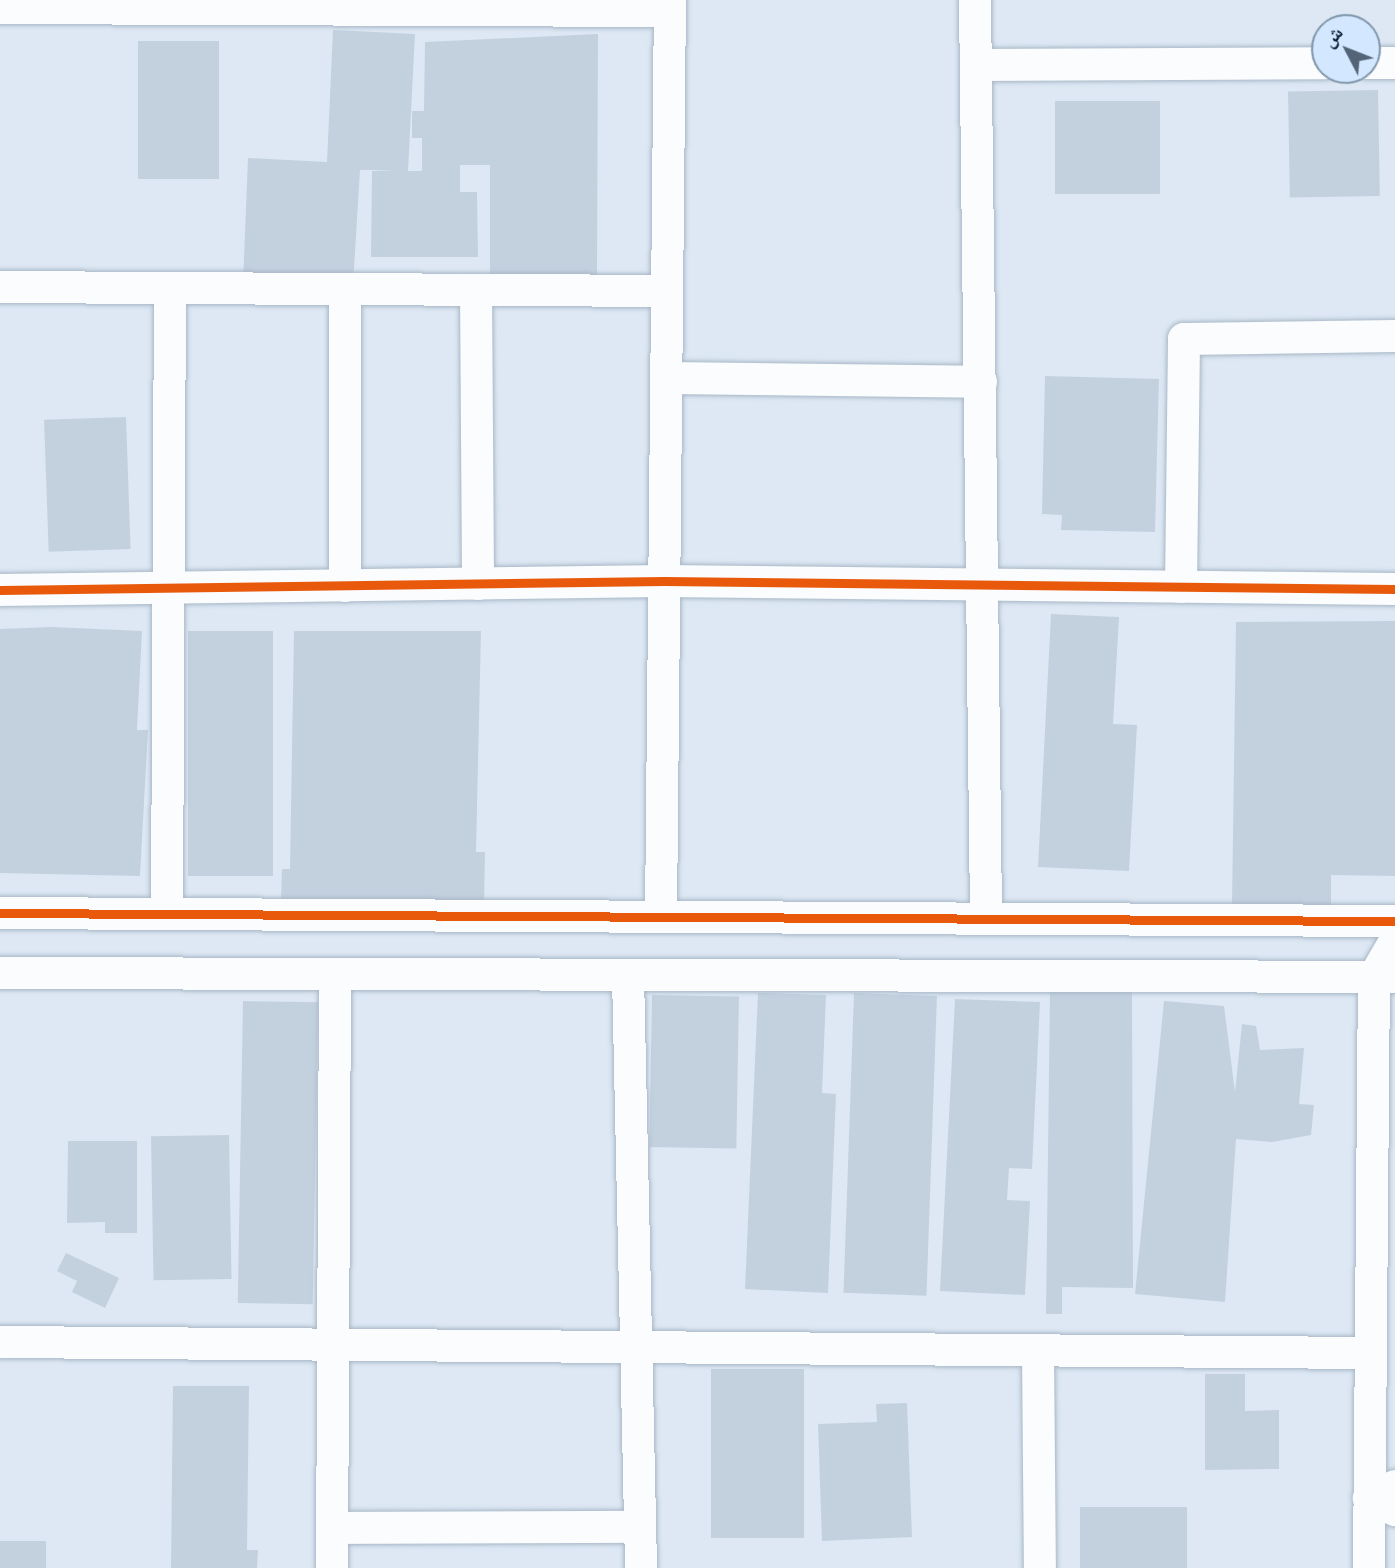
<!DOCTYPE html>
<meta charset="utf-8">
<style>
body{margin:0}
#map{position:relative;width:1395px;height:1568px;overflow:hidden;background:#dde8f4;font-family:"IBM Plex Serif","Noto Naskh Arabic",serif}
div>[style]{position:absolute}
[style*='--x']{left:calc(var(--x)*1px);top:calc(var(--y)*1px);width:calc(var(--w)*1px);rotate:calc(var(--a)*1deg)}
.building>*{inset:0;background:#c3d1df;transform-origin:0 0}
.roads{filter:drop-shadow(0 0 2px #a8b7c6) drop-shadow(0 0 2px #a8b7c6)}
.street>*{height:32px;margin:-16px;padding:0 16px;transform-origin:16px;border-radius:16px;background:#fafcfd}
.cycleway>*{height:9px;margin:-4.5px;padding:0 4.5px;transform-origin:4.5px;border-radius:4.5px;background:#e8590c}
span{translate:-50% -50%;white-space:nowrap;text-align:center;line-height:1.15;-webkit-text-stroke:5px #d3e8fe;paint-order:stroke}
.north{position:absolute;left:1311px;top:14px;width:70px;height:70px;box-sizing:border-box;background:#d3e8fe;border:2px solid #8197ac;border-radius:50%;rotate:312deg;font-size:19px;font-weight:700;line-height:28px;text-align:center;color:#071d30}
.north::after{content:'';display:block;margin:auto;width:24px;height:32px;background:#526475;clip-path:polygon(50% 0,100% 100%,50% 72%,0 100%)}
</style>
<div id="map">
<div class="building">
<div style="clip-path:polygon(333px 30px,415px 34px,408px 171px,422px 171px,422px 138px,412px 138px,412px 111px,424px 111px,425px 42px,598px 34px,597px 276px,490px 276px,490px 165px,460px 165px,460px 192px,477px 192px,478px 257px,371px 257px,372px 171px,395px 170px,360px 170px,353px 285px,243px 282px,248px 158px,327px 162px)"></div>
<div style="left:138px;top:41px;width:81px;height:138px"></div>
<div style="left:1378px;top:90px;width:106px;height:90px;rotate:89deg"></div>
<div style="left:1055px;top:101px;width:105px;height:93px"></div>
<div style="clip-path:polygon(1045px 376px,1159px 379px,1155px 532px,1061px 530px,1062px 515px,1042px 514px)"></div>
<div style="left:126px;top:417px;width:132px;height:82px;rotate:88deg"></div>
<div style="clip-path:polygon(1051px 614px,1119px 617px,1113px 724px,1137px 725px,1129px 871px,1038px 867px)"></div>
<div style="clip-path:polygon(1395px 621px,1395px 876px,1331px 875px,1331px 905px,1232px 905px,1236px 622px)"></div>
<div style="clip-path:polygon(51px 627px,142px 631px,137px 730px,148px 730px,140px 876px,0 873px,0 629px)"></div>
<div style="left:188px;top:631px;width:85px;height:245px"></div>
<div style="clip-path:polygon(294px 631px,481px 631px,476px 852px,485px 852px,484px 904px,281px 902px,282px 869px,290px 869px)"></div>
<div style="clip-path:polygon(1050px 990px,1132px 991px,1133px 1288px,1062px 1287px,1062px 1314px,1046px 1314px)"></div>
<div style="clip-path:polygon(758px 993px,826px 995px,822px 1093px,836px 1094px,828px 1293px,745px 1289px)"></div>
<div style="left:854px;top:993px;width:83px;height:300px;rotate:2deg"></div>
<div style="left:652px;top:995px;width:87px;height:152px;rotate:1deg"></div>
<div style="clip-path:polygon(955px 999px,1040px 1002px,1032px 1169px,1009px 1168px,1007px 1200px,1030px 1201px,1025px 1295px,940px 1291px)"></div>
<div style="left:243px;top:1001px;width:75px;height:302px;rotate:1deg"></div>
<div style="clip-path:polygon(1164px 1001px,1224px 1006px,1235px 1092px,1242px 1024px,1256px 1026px,1260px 1050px,1304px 1048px,1299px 1104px,1314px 1105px,1311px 1135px,1272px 1142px,1236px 1139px,1225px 1302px,1135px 1294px)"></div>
<div style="left:229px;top:1135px;width:144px;height:78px;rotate:89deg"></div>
<div style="clip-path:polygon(68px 1141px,137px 1141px,137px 1233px,105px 1233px,105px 1222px,67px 1223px)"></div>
<div style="clip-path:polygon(66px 1253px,119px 1278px,105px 1308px,72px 1292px,77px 1281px,57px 1271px)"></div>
<div style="left:804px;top:1369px;width:169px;height:93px;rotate:90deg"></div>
<div style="clip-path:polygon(1205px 1374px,1245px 1374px,1245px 1411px,1279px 1410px,1279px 1469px,1205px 1470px)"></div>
<div style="clip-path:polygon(173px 1386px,249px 1386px,247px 1550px,258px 1550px,257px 1568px,171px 1568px)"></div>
<div style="clip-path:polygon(907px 1403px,912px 1537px,822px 1541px,818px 1424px,877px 1422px,876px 1404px)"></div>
<div style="left:1080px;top:1507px;width:107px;height:61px"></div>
<div style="left:0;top:1541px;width:46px;height:27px"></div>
</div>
<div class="roads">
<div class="street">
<div style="--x:975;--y:0;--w:919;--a:89.31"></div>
<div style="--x:0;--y:8;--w:670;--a:0.26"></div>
<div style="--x:1367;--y:63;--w:28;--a:0"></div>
<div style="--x:977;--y:65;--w:348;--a:-0.3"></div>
<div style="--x:0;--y:287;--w:667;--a:0.34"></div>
<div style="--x:345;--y:289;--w:297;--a:90"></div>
<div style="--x:476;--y:290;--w:294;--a:89.6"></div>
<div style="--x:666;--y:378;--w:315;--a:0.7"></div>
<div style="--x:1181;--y:587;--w:248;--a:-89.3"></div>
<div style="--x:1184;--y:339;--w:211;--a:-0.8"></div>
<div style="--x:0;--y:590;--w:664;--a:-0.78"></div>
<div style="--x:664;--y:581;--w:731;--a:0.63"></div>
<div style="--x:0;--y:913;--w:1395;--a:0.33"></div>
<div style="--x:167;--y:914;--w:626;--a:-89.73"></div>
<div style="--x:661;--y:917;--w:917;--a:-89.44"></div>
<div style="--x:0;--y:973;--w:1395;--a:0.16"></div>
<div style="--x:628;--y:975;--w:593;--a:88.74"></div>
<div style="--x:0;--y:1342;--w:1370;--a:0.46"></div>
<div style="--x:1038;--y:1350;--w:218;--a:89.5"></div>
<div style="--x:1395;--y:1486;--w:29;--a:155"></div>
<div style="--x:1369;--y:1498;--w:29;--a:25"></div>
<div style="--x:333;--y:1528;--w:307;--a:-0.2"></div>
<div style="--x:332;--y:1568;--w:594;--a:-89.71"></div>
<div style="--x:1369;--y:1568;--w:591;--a:-89.52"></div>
<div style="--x:1374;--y:977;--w:42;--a:-59.7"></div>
</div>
</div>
<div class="cycleway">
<div style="--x:0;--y:590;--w:664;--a:-0.78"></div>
<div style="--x:664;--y:581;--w:731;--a:0.63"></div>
<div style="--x:0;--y:913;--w:1395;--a:0.33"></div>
</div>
<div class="north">ش</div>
</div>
